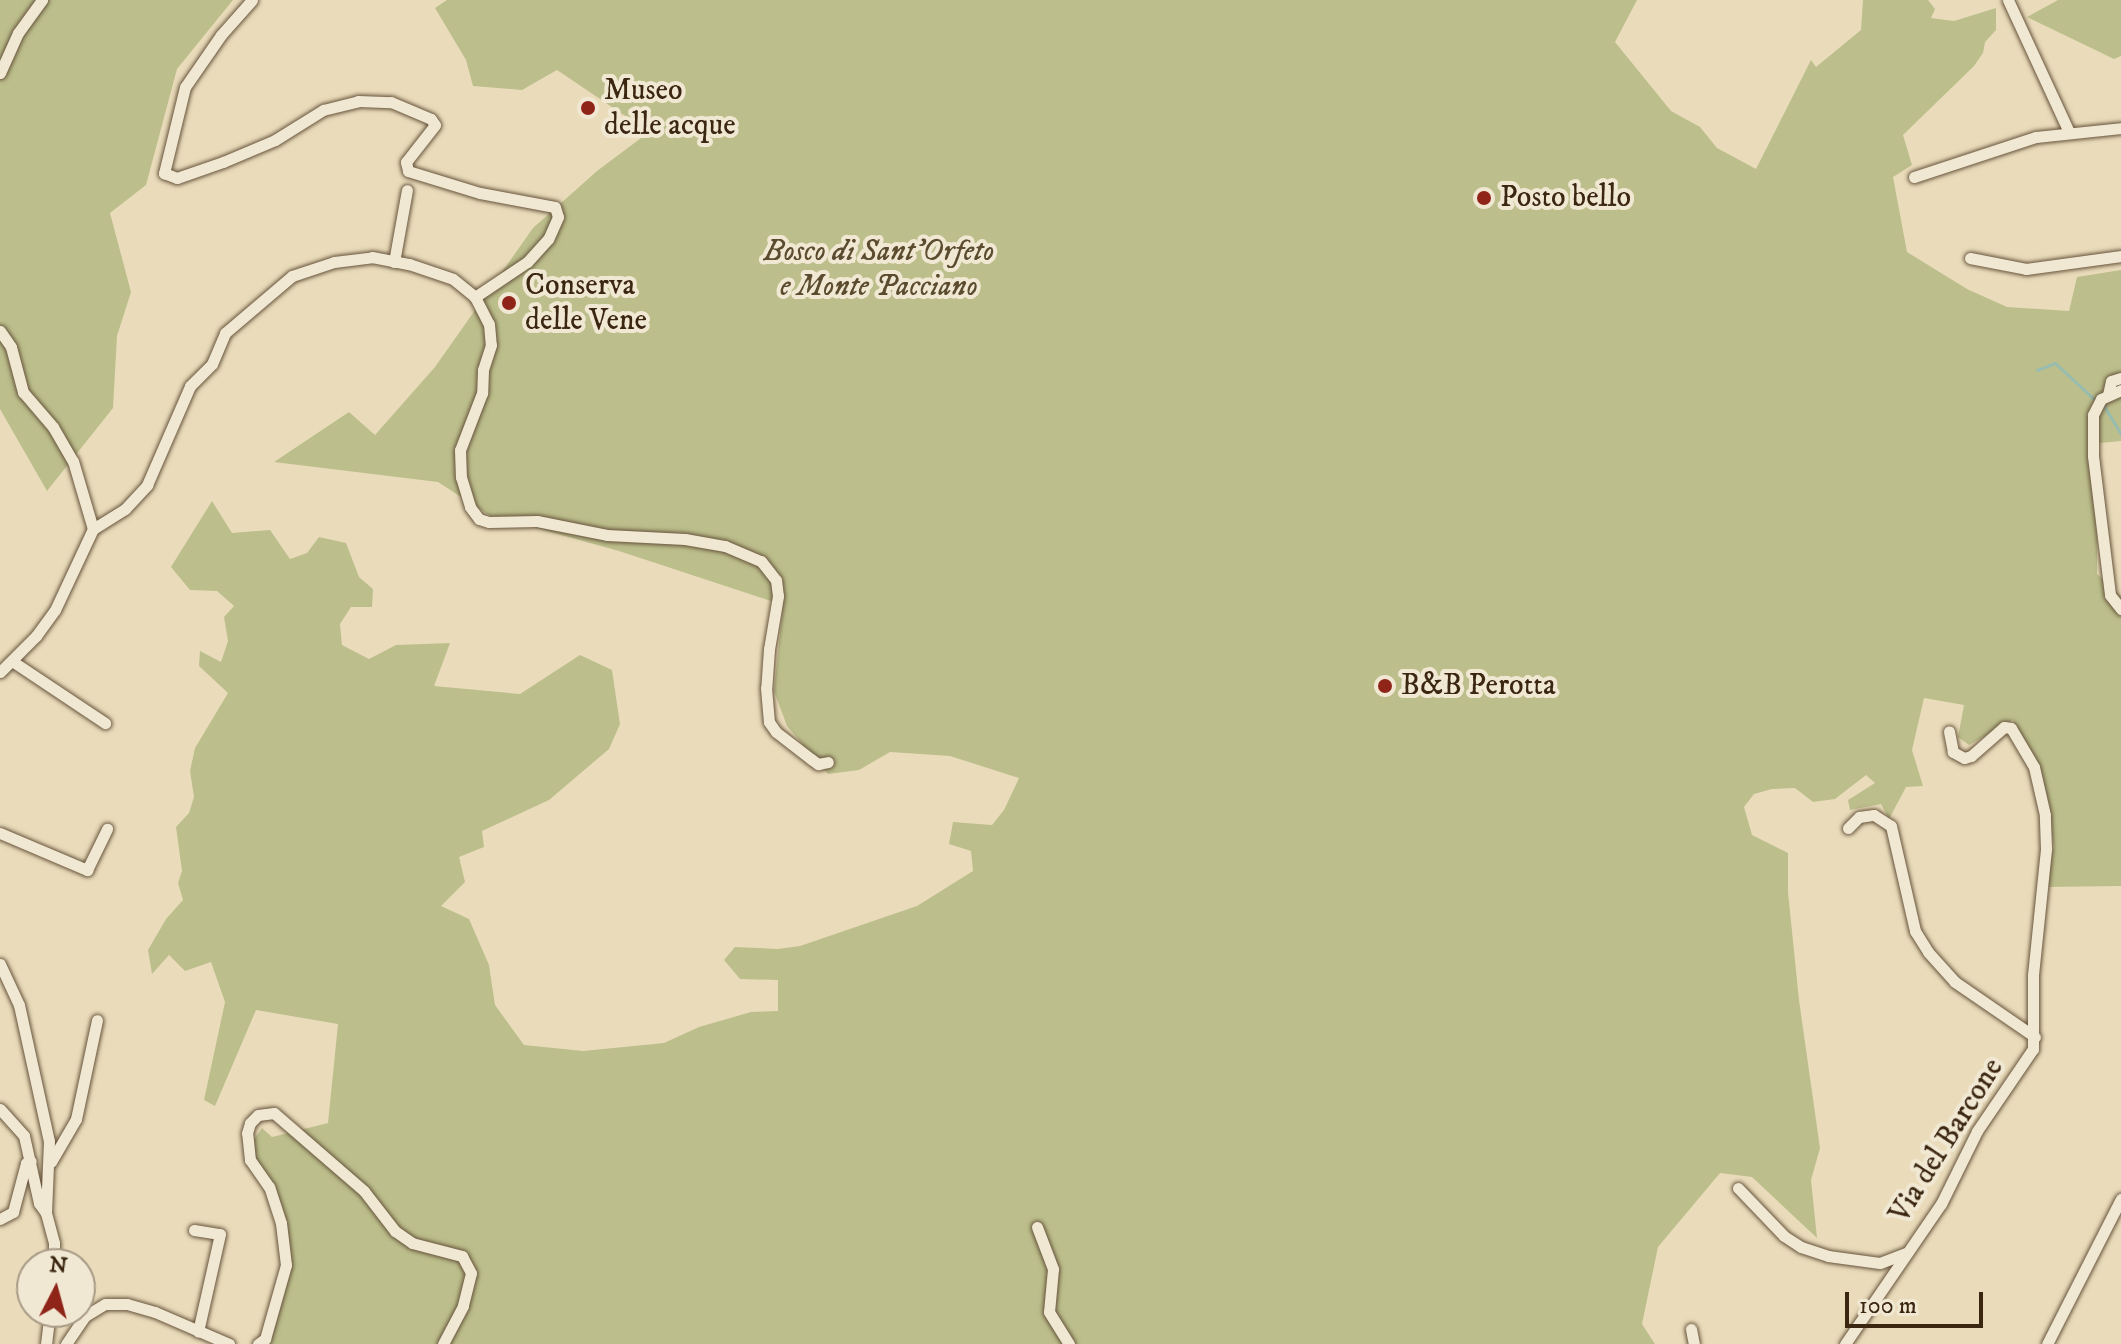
<!DOCTYPE html>
<style>
body{margin:0}
#map{position:relative;width:2121px;height:1344px;overflow:hidden;background:#eadcbb;font-family:"IM FELL DW Pica",serif}
div>[style]{position:absolute}
[style*='--x']{left:calc(var(--x)*1px);top:calc(var(--y)*1px);width:calc(var(--w)*1px);rotate:calc(var(--a)*1deg)}
.green>*{inset:0;background:#bcbf8c}
.stream>*{height:3px;margin:-1.5px;padding:0 1.5px;transform-origin:1.5px;border-radius:1.5px;background:#98bcb0}
.roads{filter:drop-shadow(0 0 2px #67543c) drop-shadow(0 0 2px #67543c)}
.minor>*{height:11px;margin:-5.5px;padding:0 5.5px;transform-origin:5.5px;border-radius:5.5px;background:#f1e8d3}
.dots>*{width:22px;height:22px;translate:-50% -50%;box-sizing:border-box;border:4px solid #f1e8d3;border-radius:50%}
span{translate:-50% -50%;white-space:nowrap;text-align:center;line-height:1.15;-webkit-text-stroke:8px #f1e8d3;paint-order:stroke}
.poi-label{font-size:30px;color:#3b2611}
.left{translate:0 -50%;text-align:left}
.park-label{font-size:30px;color:#5b4c30;font-style:italic}
.street-label{font-size:30px;color:#3b2611}
.north{position:absolute;left:16px;top:1248px;width:80px;height:80px;box-sizing:border-box;background:#f1e8d3;border:2px solid #a89a85;border-radius:50%;rotate:6deg;font-size:22px;font-weight:700;line-height:32px;text-align:center;color:#3b2611}
.north::after{content:'';display:block;margin:auto;width:28px;height:36px;background:#8f2418;clip-path:polygon(50% 0,100% 100%,50% 72%,0 100%)}
.scale{position:absolute;left:1845px;top:1292px;width:138px;height:36px;box-sizing:border-box;border:4px solid #3b2611;border-top:0;padding-left:10px;font-size:24px;line-height:28px;white-space:nowrap;color:#3b2611;-webkit-text-stroke:6px #f1e8d3;paint-order:stroke}
</style>
<div id="map">
<div class="green">
<div style="clip-path:polygon(0 0,233px 0,177px 69px,146px 185px,110px 213px,131px 292px,117px 336px,113px 408px,47px 491px,0 409px)"></div>
<div style="clip-path:polygon(447px 0,1637px 0,1615px 42px,1671px 111px,1700px 127px,1717px 148px,1756px 169px,1811px 60px,1816px 67px,1861px 30px,1863px 0,1928px 0,1935px 9px,1931px 18px,1954px 21px,1996px 8px,1996px 30px,1985px 42px,1983px 53px,1974px 66px,1903px 135px,1912px 165px,1893px 177px,1907px 252px,1967px 289px,2007px 307px,2069px 311px,2077px 277px,2121px 270px,2121px 441px,2089px 444px,2097px 508px,2097px 574px,2121px 596px,2121px 886px,2045px 887px,2054px 846px,2045px 798px,2013px 720px,1969px 745px,1958px 737px,1964px 705px,1924px 698px,1912px 750px,1923px 786px,1906px 787px,1889px 819px,1881px 804px,1850px 810px,1848px 800px,1875px 783px,1866px 775px,1835px 799px,1813px 802px,1795px 788px,1772px 789px,1754px 794px,1744px 807px,1752px 835px,1788px 853px,1788px 892px,1799px 1000px,1820px 1148px,1811px 1180px,1817px 1238px,1752px 1177px,1720px 1173px,1658px 1247px,1642px 1324px,1655px 1344px,267px 1344px,286px 1265px,281px 1223px,250px 1160px,252px 1142px,262px 1128px,272px 1137px,328px 1123px,338px 1024px,256px 1010px,215px 1106px,204px 1100px,225px 1002px,211px 962px,185px 971px,169px 955px,152px 974px,148px 950px,166px 919px,183px 900px,178px 883px,182px 871px,176px 827px,189px 813px,194px 797px,190px 771px,195px 748px,228px 693px,199px 666px,200px 651px,221px 662px,228px 641px,224px 617px,234px 606px,217px 591px,190px 590px,171px 567px,212px 501px,232px 533px,270px 530px,290px 559px,307px 553px,319px 537px,346px 543px,359px 577px,373px 589px,372px 607px,351px 607px,340px 624px,342px 645px,369px 659px,396px 645px,450px 643px,434px 686px,520px 694px,580px 655px,612px 670px,620px 724px,609px 749px,549px 800px,482px 831px,484px 847px,459px 857px,465px 882px,441px 906px,469px 919px,489px 965px,495px 1005px,524px 1045px,583px 1051px,664px 1043px,699px 1027px,751px 1012px,778px 1011px,778px 980px,740px 979px,724px 960px,735px 947px,778px 949px,800px 946px,917px 906px,973px 871px,971px 851px,949px 844px,953px 822px,992px 825px,1004px 810px,1019px 778px,950px 756px,890px 752px,859px 770px,828px 774px,787px 726px,774px 691px,783px 605px,619px 551px,489px 515px,438px 482px,274px 462px,349px 412px,375px 435px,435px 367px,533px 228px,597px 171px,649px 132px,557px 70px,522px 90px,473px 86px,466px 60px,435px 8px)"></div>
<div style="clip-path:polygon(2058px 0,2121px 0,2121px 56px,2114px 59px,2027px 17px)"></div>
</div>
<div class="stream">
<div style="--x:2037;--y:370;--w:19;--a:-21"></div>
<div style="--x:2055;--y:363;--w:56;--a:42.8"></div>
<div style="--x:2104;--y:406;--w:33;--a:59"></div>
</div>
<div class="roads">
<div class="minor">
<div style="--x:252;--y:0;--w:47;--a:131.5"></div>
<div style="--x:221;--y:35;--w:63;--a:124.7"></div>
<div style="--x:185;--y:87;--w:89;--a:103.7"></div>
<div style="--x:164;--y:173;--w:14;--a:21"></div>
<div style="--x:177;--y:178;--w:49;--a:-19.2"></div>
<div style="--x:223;--y:162;--w:56;--a:-22.9"></div>
<div style="--x:275;--y:140;--w:57;--a:-32"></div>
<div style="--x:323;--y:110;--w:36;--a:-14"></div>
<div style="--x:358;--y:101;--w:33;--a:2"></div>
<div style="--x:391;--y:102;--w:43;--a:23"></div>
<div style="--x:431;--y:119;--w:7;--a:56"></div>
<div style="--x:435;--y:125;--w:47;--a:128.1"></div>
<div style="--x:406;--y:162;--w:9;--a:77"></div>
<div style="--x:408;--y:171;--w:75;--a:17"></div>
<div style="--x:480;--y:193;--w:76;--a:10.6"></div>
<div style="--x:555;--y:207;--w:10;--a:73"></div>
<div style="--x:558;--y:217;--w:24;--a:114"></div>
<div style="--x:548;--y:239;--w:31;--a:132"></div>
<div style="--x:527;--y:262;--w:63;--a:146.1"></div>
<div style="--x:2008;--y:0;--w:145;--a:65.2"></div>
<div style="--x:0;--y:73;--w:44;--a:-65.8"></div>
<div style="--x:18;--y:33;--w:41;--a:-54"></div>
<div style="--x:1914;--y:177;--w:128;--a:-18.2"></div>
<div style="--x:2036;--y:137;--w:85;--a:-6"></div>
<div style="--x:1970;--y:258;--w:57;--a:11.1"></div>
<div style="--x:2026;--y:269;--w:96;--a:-7.8"></div>
<div style="--x:394;--y:262;--w:73;--a:-79.8"></div>
<div style="--x:0;--y:331;--w:19;--a:55"></div>
<div style="--x:11;--y:347;--w:47;--a:75.1"></div>
<div style="--x:23;--y:392;--w:46;--a:49.4"></div>
<div style="--x:53;--y:427;--w:39;--a:60"></div>
<div style="--x:73;--y:461;--w:71;--a:73.6"></div>
<div style="--x:2121;--y:390;--w:22;--a:156"></div>
<div style="--x:2101;--y:399;--w:18;--a:117"></div>
<div style="--x:2093;--y:415;--w:41;--a:90"></div>
<div style="--x:2093;--y:456;--w:140;--a:83"></div>
<div style="--x:2110;--y:595;--w:18;--a:52"></div>
<div style="--x:2108;--y:395;--w:14;--a:-78"></div>
<div style="--x:2111;--y:381;--w:10;--a:-17"></div>
<div style="--x:12;--y:661;--w:112;--a:33.7"></div>
<div style="--x:0;--y:672;--w:51;--a:-45"></div>
<div style="--x:36;--y:636;--w:32;--a:-54"></div>
<div style="--x:55;--y:610;--w:89;--a:-64.9"></div>
<div style="--x:93;--y:529;--w:38;--a:-32"></div>
<div style="--x:125;--y:509;--w:33;--a:-47"></div>
<div style="--x:147;--y:485;--w:108;--a:-66.5"></div>
<div style="--x:190;--y:386;--w:31;--a:-45"></div>
<div style="--x:212;--y:364;--w:34;--a:-67"></div>
<div style="--x:225;--y:333;--w:88;--a:-40.4"></div>
<div style="--x:292;--y:276;--w:44;--a:-18.4"></div>
<div style="--x:334;--y:262;--w:38;--a:-7"></div>
<div style="--x:372;--y:257;--w:38;--a:11"></div>
<div style="--x:409;--y:264;--w:46;--a:18.8"></div>
<div style="--x:453;--y:279;--w:28;--a:39"></div>
<div style="--x:475;--y:297;--w:30;--a:63"></div>
<div style="--x:489;--y:324;--w:21;--a:85"></div>
<div style="--x:491;--y:345;--w:26;--a:108"></div>
<div style="--x:483;--y:370;--w:23;--a:92"></div>
<div style="--x:482;--y:393;--w:61;--a:111.1"></div>
<div style="--x:460;--y:450;--w:27;--a:88"></div>
<div style="--x:461;--y:477;--w:31;--a:73"></div>
<div style="--x:470;--y:507;--w:15;--a:53"></div>
<div style="--x:479;--y:519;--w:10;--a:17"></div>
<div style="--x:489;--y:522;--w:48;--a:-1.2"></div>
<div style="--x:537;--y:521;--w:71;--a:11.3"></div>
<div style="--x:607;--y:535;--w:78;--a:2.9"></div>
<div style="--x:685;--y:539;--w:41;--a:9.9"></div>
<div style="--x:725;--y:546;--w:39;--a:23"></div>
<div style="--x:761;--y:561;--w:24;--a:52"></div>
<div style="--x:776;--y:580;--w:16;--a:83"></div>
<div style="--x:778;--y:596;--w:54;--a:99.6"></div>
<div style="--x:769;--y:649;--w:39;--a:94"></div>
<div style="--x:766;--y:688;--w:34;--a:85"></div>
<div style="--x:769;--y:722;--w:12;--a:55"></div>
<div style="--x:776;--y:732;--w:44;--a:37.6"></div>
<div style="--x:811;--y:759;--w:9;--a:36"></div>
<div style="--x:818;--y:764;--w:10;--a:-11"></div>
<div style="--x:1848;--y:828;--w:16;--a:-45"></div>
<div style="--x:1859;--y:817;--w:15;--a:-8"></div>
<div style="--x:1874;--y:815;--w:20;--a:33"></div>
<div style="--x:1891;--y:826;--w:108;--a:77.1"></div>
<div style="--x:1915;--y:931;--w:25;--a:58"></div>
<div style="--x:1928;--y:952;--w:40;--a:48"></div>
<div style="--x:1955;--y:982;--w:97;--a:34.5"></div>
<div style="--x:0;--y:833;--w:95;--a:23"></div>
<div style="--x:87;--y:870;--w:46;--a:-64"></div>
<div style="--x:0;--y:964;--w:45;--a:65.1"></div>
<div style="--x:19;--y:1005;--w:139;--a:77.6"></div>
<div style="--x:49;--y:1141;--w:72;--a:92.4"></div>
<div style="--x:46;--y:1213;--w:31;--a:75"></div>
<div style="--x:54;--y:1243;--w:21;--a:90"></div>
<div style="--x:0;--y:1109;--w:36;--a:48"></div>
<div style="--x:24;--y:1136;--w:69;--a:77.4"></div>
<div style="--x:39;--y:1203;--w:12;--a:55"></div>
<div style="--x:51;--y:1162;--w:50;--a:-59.8"></div>
<div style="--x:76;--y:1119;--w:101;--a:-78"></div>
<div style="--x:1738;--y:1188;--w:66;--a:46.2"></div>
<div style="--x:1784;--y:1236;--w:20;--a:33"></div>
<div style="--x:1801;--y:1247;--w:28;--a:18"></div>
<div style="--x:1828;--y:1256;--w:52;--a:7.7"></div>
<div style="--x:1880;--y:1263;--w:28;--a:-21"></div>
<div style="--x:0;--y:1219;--w:15;--a:-28"></div>
<div style="--x:13;--y:1212;--w:51;--a:-75.1"></div>
<div style="--x:26;--y:1163;--w:5;--a:-22"></div>
<div style="--x:1037;--y:1227;--w:45;--a:69.1"></div>
<div style="--x:1053;--y:1269;--w:43;--a:95.3"></div>
<div style="--x:1049;--y:1312;--w:38;--a:58"></div>
<div style="--x:194;--y:1230;--w:26;--a:9"></div>
<div style="--x:220;--y:1234;--w:100;--a:102.7"></div>
<div style="--x:1691;--y:1329;--w:15;--a:79"></div>
<div style="--x:46;--y:1344;--w:32;--a:-83"></div>
<div style="--x:66;--y:1344;--w:34;--a:-56"></div>
<div style="--x:85;--y:1316;--w:23;--a:-31"></div>
<div style="--x:105;--y:1304;--w:22;--a:0"></div>
<div style="--x:127;--y:1304;--w:29;--a:16"></div>
<div style="--x:155;--y:1312;--w:81;--a:23.4"></div>
<div style="--x:258;--y:1344;--w:9;--a:-36"></div>
<div style="--x:265;--y:1339;--w:77;--a:-74.2"></div>
<div style="--x:286;--y:1265;--w:42;--a:-96.8"></div>
<div style="--x:281;--y:1223;--w:38;--a:-108"></div>
<div style="--x:269;--y:1187;--w:33;--a:-125"></div>
<div style="--x:250;--y:1160;--w:27;--a:-96"></div>
<div style="--x:247;--y:1133;--w:10;--a:-73"></div>
<div style="--x:250;--y:1123;--w:11;--a:-45"></div>
<div style="--x:258;--y:1115;--w:16;--a:-7"></div>
<div style="--x:274;--y:1113;--w:119;--a:40.9"></div>
<div style="--x:364;--y:1191;--w:51;--a:52.2"></div>
<div style="--x:395;--y:1231;--w:21;--a:35"></div>
<div style="--x:412;--y:1243;--w:52;--a:14.6"></div>
<div style="--x:462;--y:1256;--w:19;--a:62"></div>
<div style="--x:471;--y:1273;--w:34;--a:104"></div>
<div style="--x:463;--y:1306;--w:43;--a:117.8"></div>
<div style="--x:1845;--y:1344;--w:170;--a:-55.6"></div>
<div style="--x:1941;--y:1204;--w:81;--a:-63.7"></div>
<div style="--x:1977;--y:1131;--w:99;--a:-55.7"></div>
<div style="--x:2033;--y:1049;--w:74;--a:-90"></div>
<div style="--x:2033;--y:975;--w:127;--a:-84.1"></div>
<div style="--x:2046;--y:849;--w:34;--a:-92"></div>
<div style="--x:2045;--y:815;--w:49;--a:-102.9"></div>
<div style="--x:2034;--y:767;--w:45;--a:-120.5"></div>
<div style="--x:2011;--y:728;--w:7;--a:-172"></div>
<div style="--x:2004;--y:727;--w:44;--a:138.7"></div>
<div style="--x:1971;--y:756;--w:7;--a:164"></div>
<div style="--x:1964;--y:758;--w:13;--a:-151"></div>
<div style="--x:1953;--y:752;--w:21;--a:-101"></div>
<div style="--x:2047;--y:1344;--w:163;--a:-63"></div>
</div>
</div>
<div class="dots">
<div style="left:588px;top:108px;background:#8f2418"></div>
<div style="left:1484px;top:198px;background:#8f2418"></div>
<div style="left:509px;top:303px;background:#8f2418"></div>
<div style="left:1385px;top:686px;background:#8f2418"></div>
</div>
<div class="poi-label">
<span class="left" style="left:604px;top:108px">Museo<br>delle acque</span>
<span class="left" style="left:1500px;top:198px">Posto bello</span>
<span class="left" style="left:525px;top:303px">Conserva<br>delle Vene</span>
<span class="left" style="left:1401px;top:686px">B&amp;B Perotta</span>
</div>
<div class="park-label">
<span style="left:879px;top:269px">Bosco di Sant'Orfeto<br>e Monte Pacciano</span>
</div>
<div class="street-label">
<span style="left:1947px;top:1141px;rotate:-58deg">Via del Barcone</span>
</div>
<div class="north">N</div>
<div class="scale">100 m</div>
</div>
